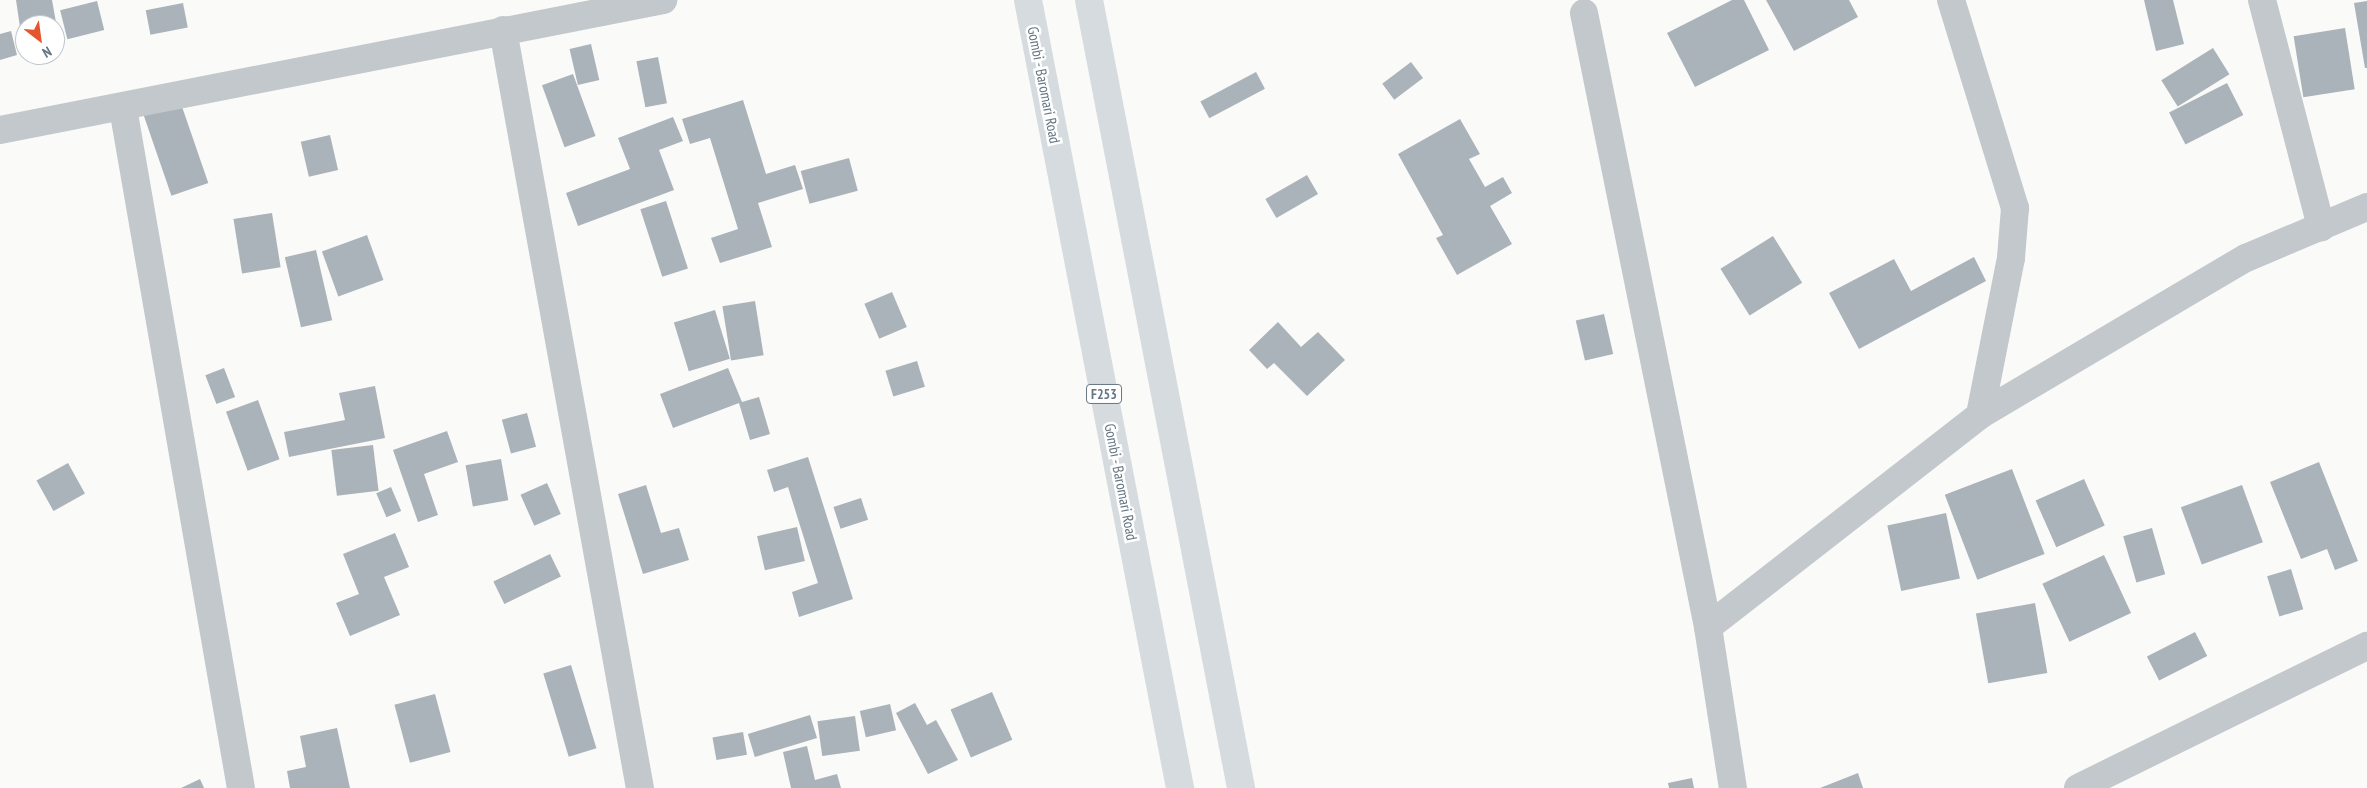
<!DOCTYPE html>
<style>
body{margin:0}
#map{position:relative;width:2367px;height:788px;overflow:hidden;background:#fafaf8;font-family:"PT Sans Narrow",sans-serif}
div>[style]{position:absolute}
[style*='--x']{left:calc(var(--x)*1px);top:calc(var(--y)*1px);width:calc(var(--w)*1px);rotate:calc(var(--a)*1deg)}
.building>*{inset:0;background:#aab3b9;transform-origin:0 0}
.minor>*{height:28px;margin:-14px;padding:0 14px;transform-origin:14px;border-radius:14px;background:#c3c8cc}
.primary>*{height:28px;margin:-14px;padding:0 14px;transform-origin:14px;border-radius:14px;background:#d6dbdf}
span{translate:-50% -50%;white-space:nowrap;text-align:center;line-height:1.15;-webkit-text-stroke:5px #fff;paint-order:stroke}
.shield-label span{padding:1px 4px;background:#fff;border:1px solid;border-radius:4px;-webkit-text-stroke-width:0}
.shield-label{font-size:14px;color:#657683;font-weight:700}
.street-label{font-size:15px;color:#657683}
.north{position:absolute;left:15px;top:15px;width:50px;height:50px;box-sizing:border-box;background:#fff;border:1px solid #c1c8cd;border-radius:50%;rotate:150deg;font-size:14px;font-weight:700;line-height:20px;text-align:center;color:#657683}
.north::after{content:'';display:block;margin:auto;width:18px;height:22px;background:#e4572e;clip-path:polygon(50% 0,100% 100%,50% 72%,0 100%)}
</style>
<div id="map">
<div class="building">
<div style="clip-path:polygon(16px 0,52px 0,57px 28px,55px 25px,25px 25px,25px 33px,21px 34px)"></div>
<div style="clip-path:polygon(1732px 0,1744px 0,1769px 50px,1695px 87px,1667px 33px)"></div>
<div style="clip-path:polygon(1766px 0,1849px 0,1858px 17px,1794px 51px)"></div>
<div style="clip-path:polygon(2144px 0,2173px 0,2184px 44px,2156px 51px)"></div>
<div style="left:97px;top:1px;width:30px;height:38px;rotate:76deg"></div>
<div style="clip-path:polygon(2367px 1px,2367px 68px,2365px 68px,2354px 3px)"></div>
<div style="left:183px;top:3px;width:25px;height:38px;rotate:79deg"></div>
<div style="left:2345px;top:28px;width:62px;height:52px;rotate:81deg"></div>
<div style="clip-path:polygon(11px 31px,17px 55px,0 60px,0 34px)"></div>
<div style="left:591px;top:44px;width:37px;height:22px;rotate:77deg"></div>
<div style="left:2213px;top:48px;width:31px;height:61px;rotate:58deg"></div>
<div style="left:658px;top:57px;width:47px;height:22px;rotate:79deg"></div>
<div style="left:1411px;top:62px;width:20px;height:36px;rotate:53deg"></div>
<div style="left:1256px;top:72px;width:19px;height:63px;rotate:62deg"></div>
<div style="left:573px;top:74px;width:66px;height:33px;rotate:70deg"></div>
<div style="left:2227px;top:83px;width:36px;height:65px;rotate:63deg"></div>
<div style="left:179px;top:98px;width:90px;height:39px;rotate:71deg"></div>
<div style="clip-path:polygon(743px 100px,766px 174px,795px 165px,803px 189px,758px 203px,772px 247px,720px 263px,711px 238px,738px 229px,710px 138px,690px 144px,682px 119px)"></div>
<div style="clip-path:polygon(673px 117px,683px 141px,659px 150px,674px 190px,578px 226px,566px 193px,630px 169px,618px 138px)"></div>
<div style="clip-path:polygon(1460px 119px,1480px 154px,1469px 159px,1485px 187px,1503px 177px,1512px 193px,1490px 206px,1512px 244px,1457px 275px,1436px 238px,1443px 235px,1398px 154px)"></div>
<div style="left:330px;top:135px;width:36px;height:30px;rotate:77deg"></div>
<div style="left:849px;top:158px;width:34px;height:50px;rotate:75deg"></div>
<div style="left:1307px;top:175px;width:22px;height:48px;rotate:60deg"></div>
<div style="left:666px;top:201px;width:71px;height:27px;rotate:72deg"></div>
<div style="left:272px;top:213px;width:55px;height:39px;rotate:81deg"></div>
<div style="left:367px;top:235px;width:48px;height:48px;rotate:70deg"></div>
<div style="left:1773px;top:236px;width:55px;height:62px;rotate:58deg"></div>
<div style="left:316px;top:250px;width:72px;height:32px;rotate:77deg"></div>
<div style="clip-path:polygon(1974px 257px,1986px 281px,1859px 349px,1829px 293px,1894px 259px,1911px 291px)"></div>
<div style="left:892px;top:292px;width:38px;height:30px;rotate:67deg"></div>
<div style="left:755px;top:301px;width:55px;height:33px;rotate:81deg"></div>
<div style="left:715px;top:310px;width:51px;height:43px;rotate:73deg"></div>
<div style="left:1604px;top:314px;width:41px;height:29px;rotate:77deg"></div>
<div style="clip-path:polygon(1278px 322px,1301px 347px,1318px 332px,1345px 360px,1307px 396px,1274px 363px,1267px 369px,1249px 350px)"></div>
<div style="left:917px;top:361px;width:27px;height:33px;rotate:73deg"></div>
<div style="left:224px;top:368px;width:31px;height:20px;rotate:69deg"></div>
<div style="clip-path:polygon(728px 368px,742px 402px,759px 397px,770px 434px,750px 440px,739px 403px,673px 428px,660px 394px)"></div>
<div style="clip-path:polygon(375px 386px,385px 438px,289px 457px,284px 432px,345px 420px,339px 393px)"></div>
<div style="left:258px;top:400px;width:63px;height:34px;rotate:70deg"></div>
<div style="left:527px;top:413px;width:35px;height:26px;rotate:75deg"></div>
<div style="clip-path:polygon(447px 431px,458px 462px,424px 474px,438px 515px,418px 522px,393px 450px)"></div>
<div style="left:373px;top:445px;width:46px;height:42px;rotate:83deg"></div>
<div style="clip-path:polygon(808px 457px,853px 599px,799px 617px,792px 592px,818px 583px,788px 487px,774px 492px,767px 470px)"></div>
<div style="left:501px;top:459px;width:42px;height:36px;rotate:80deg"></div>
<div style="clip-path:polygon(2319px 462px,2358px 561px,2335px 570px,2327px 549px,2301px 559px,2270px 482px)"></div>
<div style="left:68px;top:463px;width:35px;height:36px;rotate:61deg"></div>
<div style="left:2012px;top:469px;width:91px;height:72px;rotate:69deg"></div>
<div style="left:2084px;top:479px;width:51px;height:53px;rotate:66deg"></div>
<div style="left:547px;top:483px;width:34px;height:29px;rotate:66deg"></div>
<div style="clip-path:polygon(646px 485px,661px 533px,679px 528px,689px 560px,643px 574px,618px 494px)"></div>
<div style="left:2242px;top:485px;width:61px;height:65px;rotate:70deg"></div>
<div style="left:391px;top:487px;width:26px;height:16px;rotate:67deg"></div>
<div style="left:861px;top:498px;width:23px;height:29px;rotate:72deg"></div>
<div style="left:1946px;top:513px;width:67px;height:60px;rotate:78deg"></div>
<div style="left:797px;top:527px;width:35px;height:41px;rotate:77deg"></div>
<div style="left:2152px;top:528px;width:48px;height:30px;rotate:74deg"></div>
<div style="clip-path:polygon(395px 533px,409px 567px,384px 577px,400px 615px,350px 636px,336px 603px,359px 594px,343px 554px)"></div>
<div style="left:550px;top:554px;width:25px;height:63px;rotate:64deg"></div>
<div style="left:2104px;top:555px;width:64px;height:68px;rotate:65deg"></div>
<div style="left:2291px;top:569px;width:42px;height:25px;rotate:73deg"></div>
<div style="left:2035px;top:603px;width:71px;height:60px;rotate:80deg"></div>
<div style="left:2195px;top:632px;width:27px;height:54px;rotate:63deg"></div>
<div style="left:571px;top:665px;width:87px;height:29px;rotate:73deg"></div>
<div style="left:992px;top:692px;width:52px;height:45px;rotate:67deg"></div>
<div style="left:435px;top:694px;width:60px;height:42px;rotate:75deg"></div>
<div style="clip-path:polygon(915px 703px,927px 725px,936px 720px,958px 760px,928px 774px,896px 713px)"></div>
<div style="left:890px;top:704px;width:27px;height:31px;rotate:77deg"></div>
<div style="left:810px;top:715px;width:24px;height:65px;rotate:73deg"></div>
<div style="left:855px;top:716px;width:35px;height:38px;rotate:82deg"></div>
<div style="clip-path:polygon(337px 728px,350px 788px,290px 788px,287px 771px,306px 767px,300px 736px)"></div>
<div style="left:743px;top:732px;width:23px;height:31px;rotate:80deg"></div>
<div style="clip-path:polygon(807px 746px,815px 780px,837px 774px,841px 788px,791px 788px,783px 752px)"></div>
<div style="clip-path:polygon(1858px 773px,1863px 788px,1820px 788px)"></div>
<div style="clip-path:polygon(1692px 778px,1694px 788px,1669px 788px,1668px 783px)"></div>
<div style="clip-path:polygon(200px 779px,204px 788px,181px 788px)"></div>
</div>
<div class="minor">
<div style="--x:1951;--y:0;--w:218;--a:72.9"></div>
<div style="--x:2015;--y:208;--w:50;--a:94.6"></div>
<div style="--x:2011;--y:258;--w:160;--a:101.2"></div>
<div style="--x:2262;--y:0;--w:235;--a:75.4"></div>
<div style="--x:1584;--y:13;--w:626;--a:78.58"></div>
<div style="--x:1708;--y:627;--w:163;--a:81.2"></div>
<div style="--x:503;--y:30;--w:770;--a:79.76"></div>
<div style="--x:123;--y:108;--w:690;--a:80.16"></div>
<div style="--x:0;--y:130;--w:676;--a:-11.09"></div>
<div style="--x:1708;--y:627;--w:345;--a:-37.9"></div>
<div style="--x:1980;--y:415;--w:309;--a:-30.6"></div>
<div style="--x:2246;--y:258;--w:131;--a:-22.9"></div>
<div style="--x:2078;--y:788;--w:322;--a:-26.2"></div>
</div>
<div class="primary">
<div style="--x:1028;--y:0;--w:803;--a:79.08"></div>
<div style="--x:1089;--y:0;--w:803;--a:79.08"></div>
</div>
<div class="shield-label">
<span style="left:1104px;top:394px">F253</span>
</div>
<div class="street-label">
<span style="left:1044px;top:85px;rotate:79deg">Gombi - Baromari Road</span>
<span style="left:1121px;top:482px;rotate:79deg">Gombi - Baromari Road</span>
</div>
<div class="north">N</div>
</div>
